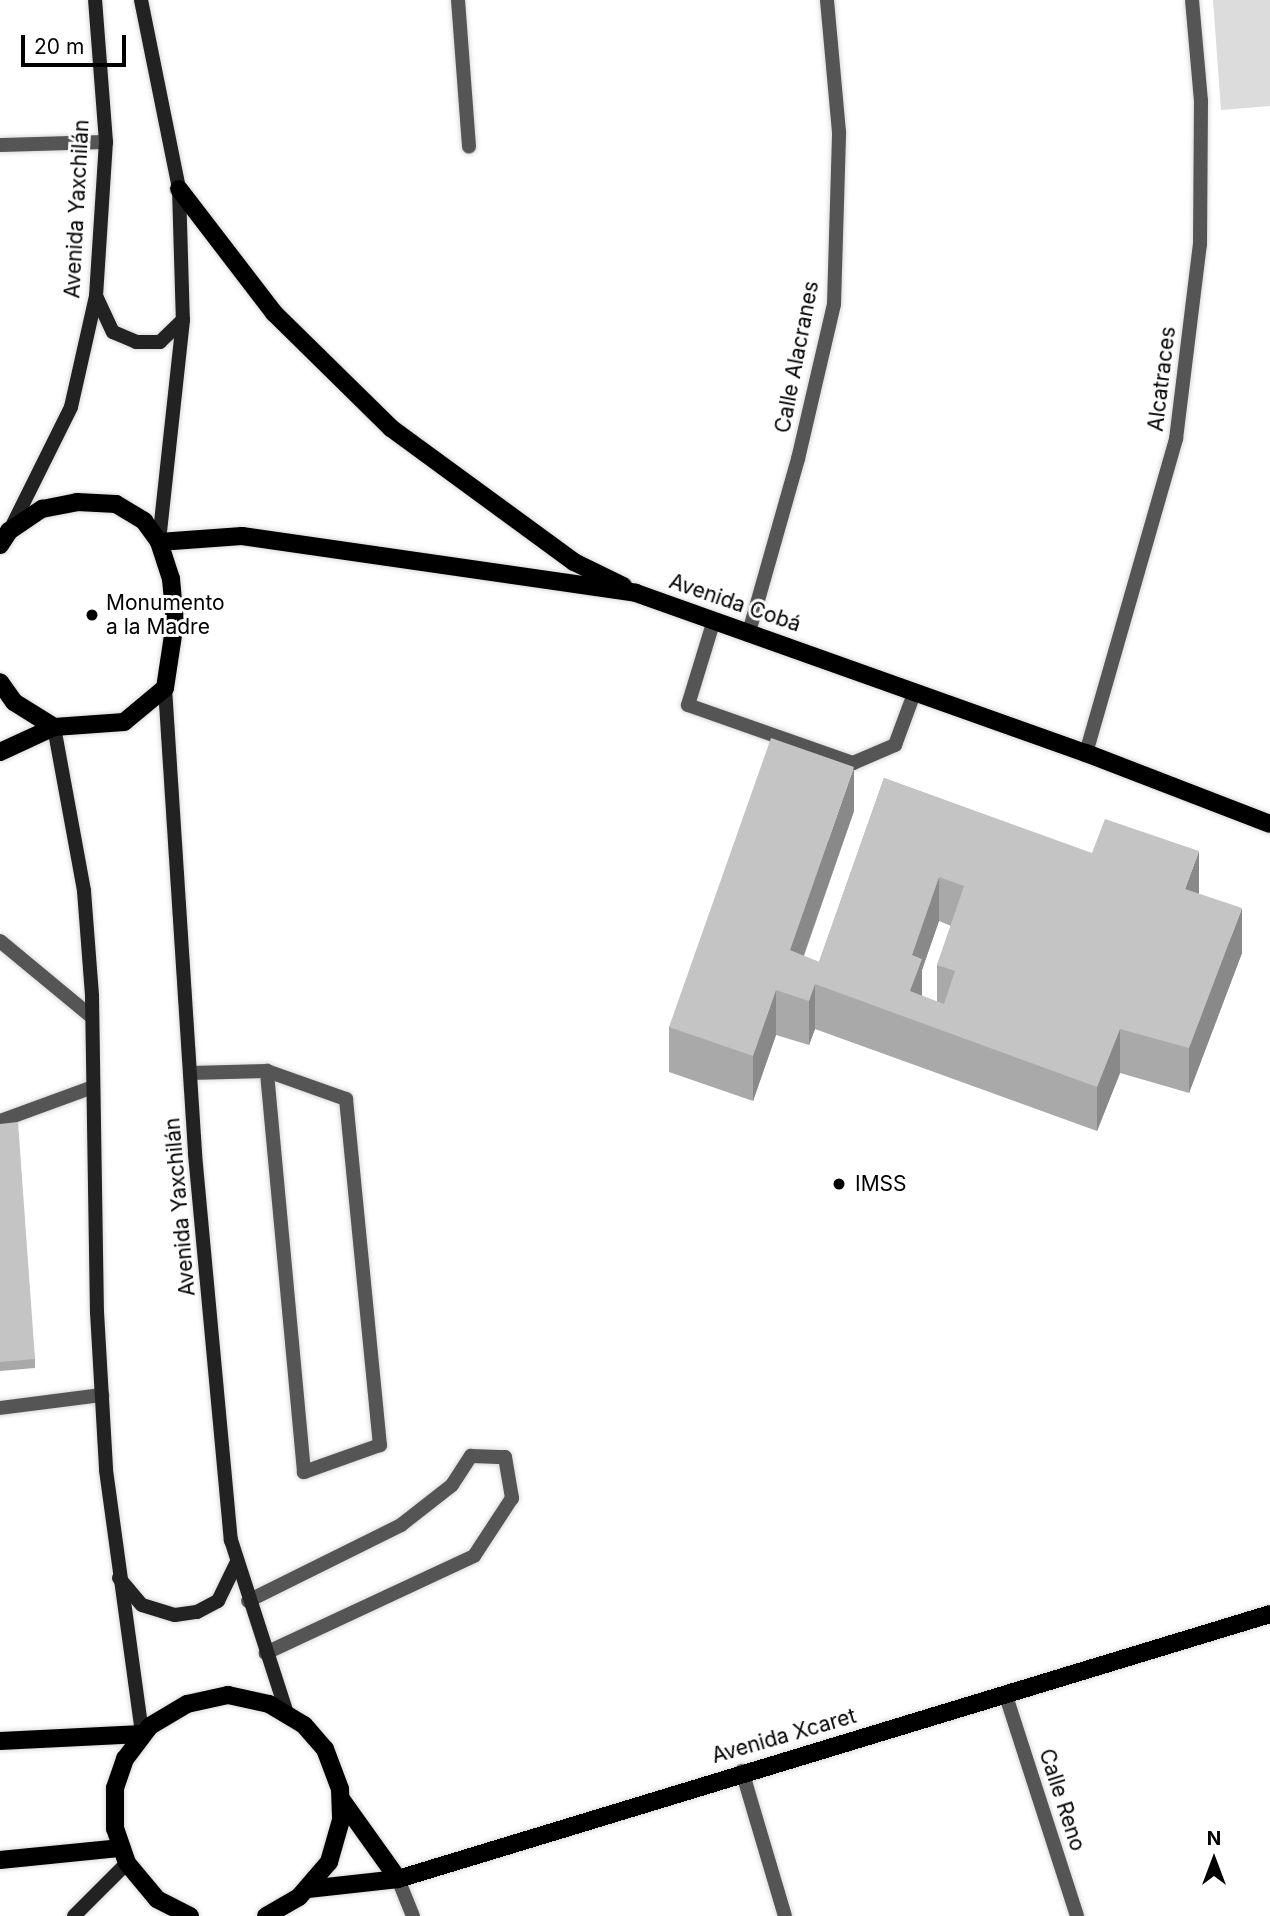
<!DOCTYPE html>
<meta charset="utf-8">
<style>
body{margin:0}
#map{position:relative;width:1270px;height:1916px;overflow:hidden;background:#fff;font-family:Inter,sans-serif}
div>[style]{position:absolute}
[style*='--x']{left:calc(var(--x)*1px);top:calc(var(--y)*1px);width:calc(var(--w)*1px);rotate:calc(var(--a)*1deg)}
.green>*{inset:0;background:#dcdcdc}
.roads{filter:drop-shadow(0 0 2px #dbdbdb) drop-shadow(0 0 2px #dbdbdb)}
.lane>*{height:14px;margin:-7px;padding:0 7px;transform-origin:7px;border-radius:7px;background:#555}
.street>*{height:14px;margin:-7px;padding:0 7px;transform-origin:7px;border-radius:7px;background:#555}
.secondary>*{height:14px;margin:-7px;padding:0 7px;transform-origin:7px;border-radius:7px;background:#222}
.primary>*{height:18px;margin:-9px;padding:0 9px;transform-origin:9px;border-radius:9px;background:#000}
.wall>*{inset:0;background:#a9a9a9}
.shaded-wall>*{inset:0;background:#898989}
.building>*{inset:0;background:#c4c4c4}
.dots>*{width:19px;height:19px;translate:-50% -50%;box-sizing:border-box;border:4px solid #fff;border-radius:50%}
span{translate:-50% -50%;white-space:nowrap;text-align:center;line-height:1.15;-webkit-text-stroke:6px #fff;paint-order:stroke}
.street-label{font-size:21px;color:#000}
.poi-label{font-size:21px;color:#000}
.left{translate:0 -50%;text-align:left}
.north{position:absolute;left:1179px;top:1825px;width:70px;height:70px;-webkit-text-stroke:5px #fff;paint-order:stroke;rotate:0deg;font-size:19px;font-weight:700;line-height:28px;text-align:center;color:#000}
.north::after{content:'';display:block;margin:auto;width:24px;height:32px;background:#000;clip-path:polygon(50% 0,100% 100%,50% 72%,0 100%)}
.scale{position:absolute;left:21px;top:35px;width:105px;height:32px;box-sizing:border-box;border:4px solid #000;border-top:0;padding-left:9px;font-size:21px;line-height:24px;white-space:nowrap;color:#000;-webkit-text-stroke:5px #fff;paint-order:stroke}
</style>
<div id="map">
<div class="green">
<div style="clip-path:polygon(1213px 0,1270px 0,1270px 106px,1221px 110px)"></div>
</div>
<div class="roads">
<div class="lane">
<div style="--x:714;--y:620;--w:89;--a:107"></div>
<div style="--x:688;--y:705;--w:175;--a:19.4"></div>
<div style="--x:853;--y:763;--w:46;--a:-23.2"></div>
<div style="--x:895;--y:745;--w:58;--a:-69.7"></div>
<div style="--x:0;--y:941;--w:119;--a:39.6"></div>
<div style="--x:190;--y:1073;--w:77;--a:-1.5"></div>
<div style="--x:267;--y:1071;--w:84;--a:19.5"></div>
<div style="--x:346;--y:1099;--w:348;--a:84.4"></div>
<div style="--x:380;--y:1445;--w:81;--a:160.4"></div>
<div style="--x:304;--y:1472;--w:403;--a:-95.3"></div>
<div style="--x:0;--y:1121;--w:99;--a:-20.1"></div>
<div style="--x:0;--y:1408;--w:103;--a:-7.3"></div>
<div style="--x:248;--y:1601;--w:171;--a:-26.4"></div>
<div style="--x:401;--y:1525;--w:65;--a:-38.1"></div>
<div style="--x:452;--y:1485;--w:35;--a:-57"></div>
<div style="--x:471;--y:1456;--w:34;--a:2"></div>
<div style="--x:505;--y:1457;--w:42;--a:80.3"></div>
<div style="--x:512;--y:1498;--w:69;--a:123.2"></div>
<div style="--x:474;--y:1556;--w:230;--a:155"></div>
</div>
<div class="street">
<div style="--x:458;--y:0;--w:147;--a:85.7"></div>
<div style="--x:0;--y:145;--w:106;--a:-1.6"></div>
<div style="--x:749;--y:632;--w:180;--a:-74.2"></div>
<div style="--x:798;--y:459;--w:159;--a:-76.9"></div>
<div style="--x:834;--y:304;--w:172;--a:-88.3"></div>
<div style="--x:839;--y:132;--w:133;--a:-95.2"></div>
<div style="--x:1086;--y:753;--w:327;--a:-74"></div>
<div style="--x:1176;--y:439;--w:196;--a:-83"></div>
<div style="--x:1200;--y:244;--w:143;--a:-89.6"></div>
<div style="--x:1201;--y:101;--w:101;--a:-95.1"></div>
<div style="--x:1006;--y:1696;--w:231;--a:72.1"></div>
<div style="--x:742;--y:1771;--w:151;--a:73.5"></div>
<div style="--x:398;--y:1879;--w:40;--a:68"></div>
</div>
<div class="secondary">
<div style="--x:141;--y:0;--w:193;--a:78.6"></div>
<div style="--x:179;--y:189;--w:131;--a:88.3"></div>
<div style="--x:183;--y:320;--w:223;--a:96.2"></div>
<div style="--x:96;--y:296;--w:40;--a:65"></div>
<div style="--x:113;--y:332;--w:25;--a:23"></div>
<div style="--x:136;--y:342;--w:24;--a:0"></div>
<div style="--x:160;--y:342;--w:32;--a:-44"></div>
<div style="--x:10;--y:530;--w:137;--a:-63.6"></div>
<div style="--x:71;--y:407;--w:114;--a:-77.3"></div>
<div style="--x:96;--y:296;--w:154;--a:-86.3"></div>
<div style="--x:106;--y:142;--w:142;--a:-94.4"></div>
<div style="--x:165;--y:688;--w:467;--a:86.3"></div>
<div style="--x:195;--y:1154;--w:388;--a:84.7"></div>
<div style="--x:231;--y:1540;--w:182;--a:72.1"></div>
<div style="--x:54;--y:727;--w:167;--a:79.6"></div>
<div style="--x:84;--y:891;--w:105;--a:85.6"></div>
<div style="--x:92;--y:996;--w:316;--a:89.1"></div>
<div style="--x:97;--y:1312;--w:158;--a:86.7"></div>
<div style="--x:106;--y:1470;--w:266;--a:82.2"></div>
<div style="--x:119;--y:1578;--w:35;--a:50"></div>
<div style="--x:142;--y:1605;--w:34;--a:17"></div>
<div style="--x:175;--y:1615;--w:22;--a:-8"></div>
<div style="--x:197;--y:1612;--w:24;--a:-28"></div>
<div style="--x:218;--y:1601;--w:41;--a:-64.1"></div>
<div style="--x:74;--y:1916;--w:75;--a:-45"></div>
</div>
<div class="primary">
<div style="--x:179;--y:189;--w:156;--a:52.5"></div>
<div style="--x:274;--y:313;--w:164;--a:44.5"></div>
<div style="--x:391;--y:428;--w:227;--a:36.2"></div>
<div style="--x:574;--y:562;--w:55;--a:26.1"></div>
<div style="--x:159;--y:542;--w:83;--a:-4.1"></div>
<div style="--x:242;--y:536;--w:398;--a:8.2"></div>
<div style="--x:636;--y:593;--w:478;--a:19.6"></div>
<div style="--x:1086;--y:753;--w:197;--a:21.1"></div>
<div style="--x:0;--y:545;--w:17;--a:-57"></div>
<div style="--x:9;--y:531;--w:40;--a:-34"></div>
<div style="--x:42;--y:509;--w:36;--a:-11"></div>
<div style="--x:77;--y:502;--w:39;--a:3"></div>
<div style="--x:116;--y:504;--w:33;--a:31"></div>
<div style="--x:144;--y:521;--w:26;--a:54"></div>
<div style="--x:159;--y:542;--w:39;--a:72"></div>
<div style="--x:171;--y:579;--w:43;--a:84.7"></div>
<div style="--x:175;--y:622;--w:67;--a:98.6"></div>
<div style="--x:165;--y:688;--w:53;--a:140.3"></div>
<div style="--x:124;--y:722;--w:70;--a:175.9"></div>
<div style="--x:54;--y:727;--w:47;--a:-148"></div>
<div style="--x:14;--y:702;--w:24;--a:-125"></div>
<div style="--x:0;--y:752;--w:60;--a:-24.8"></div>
<div style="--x:0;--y:1741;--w:142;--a:-2.8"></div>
<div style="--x:341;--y:1799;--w:98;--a:54.5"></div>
<div style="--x:0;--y:1860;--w:122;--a:-5.7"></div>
<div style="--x:308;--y:1889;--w:91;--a:-6.3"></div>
<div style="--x:398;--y:1879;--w:911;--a:-16.9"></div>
<div style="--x:190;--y:1916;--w:37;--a:-153"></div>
<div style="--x:157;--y:1899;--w:47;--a:-129.8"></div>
<div style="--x:127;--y:1863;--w:36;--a:-109"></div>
<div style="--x:115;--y:1829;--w:41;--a:-90"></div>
<div style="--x:115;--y:1788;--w:31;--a:-71"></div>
<div style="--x:125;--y:1759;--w:41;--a:-52.9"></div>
<div style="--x:150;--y:1726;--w:43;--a:-30.7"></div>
<div style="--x:187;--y:1704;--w:42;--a:-12.4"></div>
<div style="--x:228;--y:1695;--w:42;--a:12.4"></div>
<div style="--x:269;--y:1704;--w:41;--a:31"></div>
<div style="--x:304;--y:1725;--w:32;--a:49"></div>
<div style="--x:325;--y:1749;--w:43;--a:69.4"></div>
<div style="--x:340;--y:1789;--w:31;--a:88"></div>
<div style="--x:341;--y:1820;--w:44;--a:105.9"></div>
<div style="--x:329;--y:1862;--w:46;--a:130.6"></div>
<div style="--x:299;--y:1897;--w:38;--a:150"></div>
</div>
</div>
<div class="wall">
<div style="clip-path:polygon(evenodd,884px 778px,1199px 894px,1242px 953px,1189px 1093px,1120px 1073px,1097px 1131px,815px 1029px,809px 1045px,776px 1035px,753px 1101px,669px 1072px,669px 1027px,854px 811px,804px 956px,819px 962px,884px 778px,939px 921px,951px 926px,937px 965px,937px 1002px,922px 996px,922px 970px,939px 921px)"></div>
<div style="clip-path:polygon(0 1124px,35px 1359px,35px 1368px,0 1371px)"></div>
</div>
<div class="shaded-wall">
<div style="clip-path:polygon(854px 767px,854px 811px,790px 994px,790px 950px)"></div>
<div style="clip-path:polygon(1199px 851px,1199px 896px,1185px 889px)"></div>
<div style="clip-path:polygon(939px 877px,939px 921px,922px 970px,922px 1003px,910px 991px,912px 955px)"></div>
<div style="clip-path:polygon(1242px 908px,1242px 953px,1189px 1093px,1189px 1048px)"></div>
<div style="clip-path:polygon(815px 984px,815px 1029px,809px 1045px,809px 1001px)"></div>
<div style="clip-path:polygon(776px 990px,776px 1035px,753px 1101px,753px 1056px)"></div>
<div style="clip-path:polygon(1120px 1029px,1120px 1073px,1097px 1131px,1097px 1087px)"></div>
</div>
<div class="building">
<div style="clip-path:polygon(evenodd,771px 738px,854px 767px,790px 950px,819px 962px,884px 778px,1092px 853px,1105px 819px,1199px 851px,1185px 889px,1242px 908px,1189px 1048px,1120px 1029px,1097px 1087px,815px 984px,809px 1001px,776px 990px,753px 1056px,669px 1027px,771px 738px,939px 877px,964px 886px,937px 965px,955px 971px,944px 1004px,910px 991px,922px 959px,912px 955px,939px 877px)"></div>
<div style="clip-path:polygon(18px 1122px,35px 1359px,0 1362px,0 1124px)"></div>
</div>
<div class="dots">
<div style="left:92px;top:615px;background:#000"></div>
<div style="left:839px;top:1184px;background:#000"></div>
</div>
<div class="street-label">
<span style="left:77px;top:209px;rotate:-87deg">Avenida Yaxchilán</span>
<span style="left:797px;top:357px;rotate:-79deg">Calle Alacranes</span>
<span style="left:1162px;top:379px;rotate:-83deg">Alcatraces</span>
<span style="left:735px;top:603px;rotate:19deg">Avenida Cobá</span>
<span style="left:180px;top:1207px;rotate:-95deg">Avenida Yaxchilán</span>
<span style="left:784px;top:1736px;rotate:-16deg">Avenida Xcaret</span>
<span style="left:1062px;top:1800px;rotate:72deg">Calle Reno</span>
</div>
<div class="poi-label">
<span class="left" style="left:106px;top:615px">Monumento<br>a la Madre</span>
<span class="left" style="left:855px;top:1184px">IMSS</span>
</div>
<div class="north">N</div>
<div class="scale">20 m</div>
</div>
